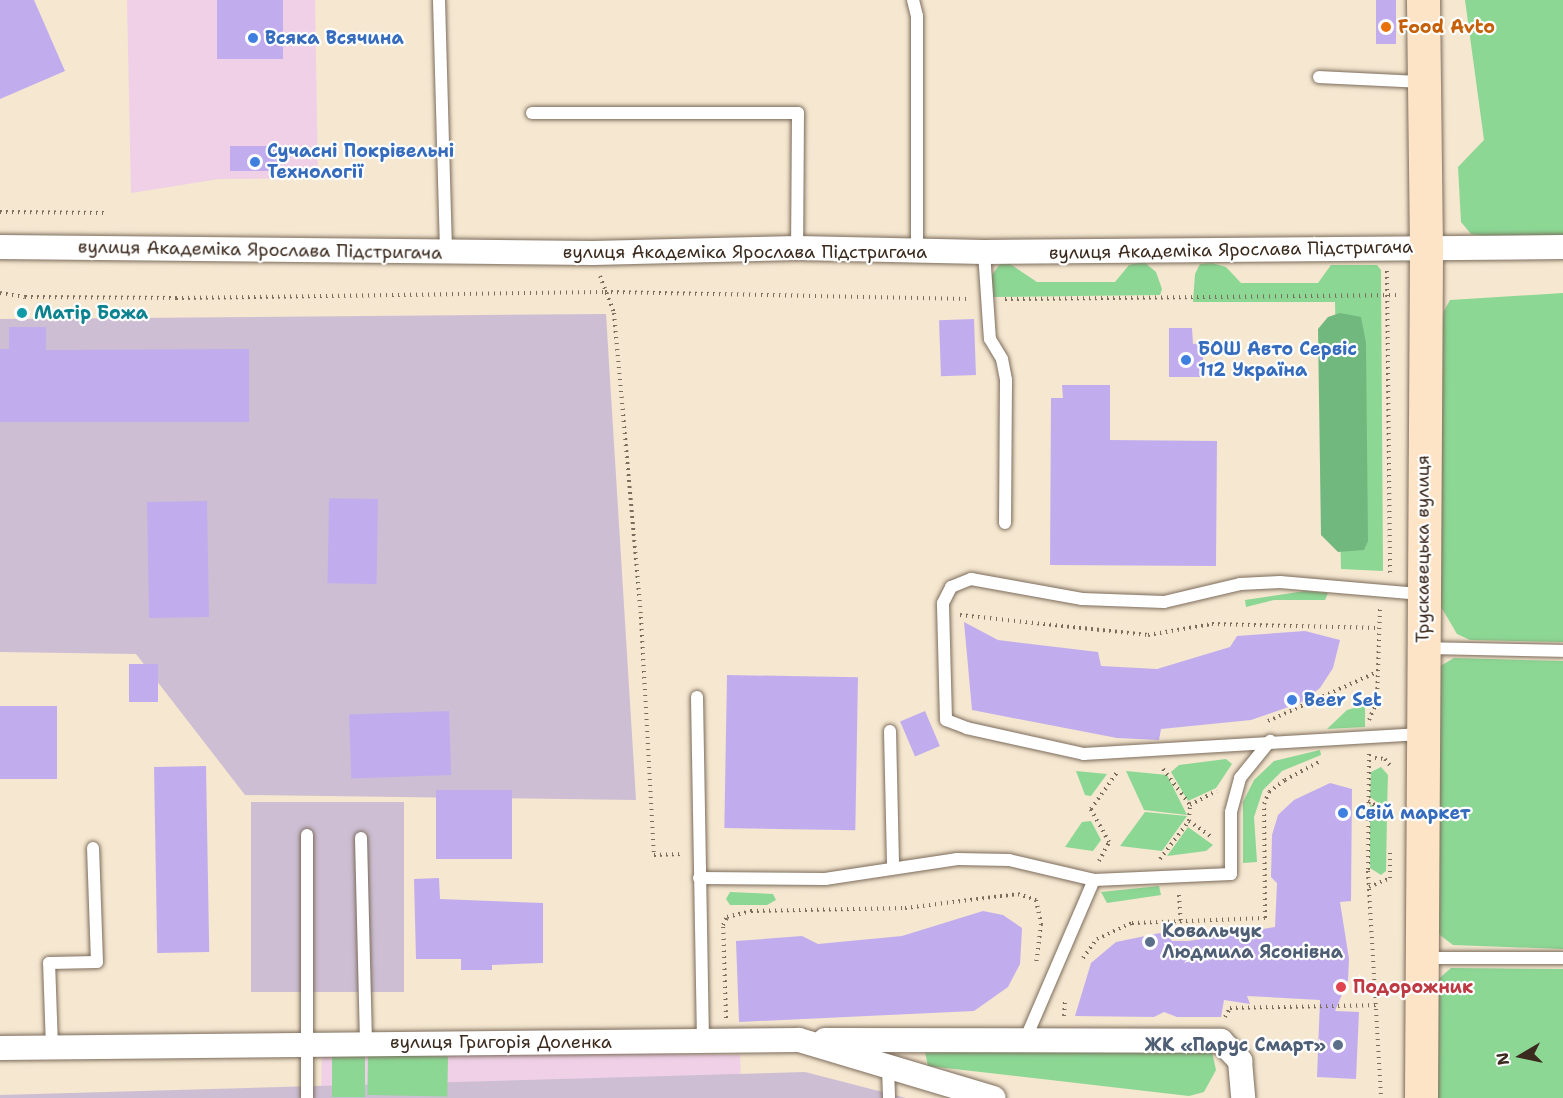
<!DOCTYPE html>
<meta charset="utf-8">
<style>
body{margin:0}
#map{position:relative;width:1563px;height:1098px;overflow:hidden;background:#f5e7d0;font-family:"Shantell Sans",sans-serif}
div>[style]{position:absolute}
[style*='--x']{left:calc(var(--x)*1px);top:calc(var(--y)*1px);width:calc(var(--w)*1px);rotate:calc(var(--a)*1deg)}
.built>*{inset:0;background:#efd0e7}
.industrial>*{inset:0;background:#cdbed3;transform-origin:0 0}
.green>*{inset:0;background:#8cd794;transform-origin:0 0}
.forest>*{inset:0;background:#71b87e}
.building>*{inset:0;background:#c1aded;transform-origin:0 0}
.path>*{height:4px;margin-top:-2px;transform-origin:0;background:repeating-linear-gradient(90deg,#7c6c5c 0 1.5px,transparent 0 6px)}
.roads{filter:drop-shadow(0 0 2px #7c6c5c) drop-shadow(0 0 2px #7c6c5c)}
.lane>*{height:12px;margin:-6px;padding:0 6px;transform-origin:6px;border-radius:6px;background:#fff}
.street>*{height:24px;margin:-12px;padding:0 12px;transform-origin:12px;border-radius:12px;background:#fff}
.secondary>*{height:33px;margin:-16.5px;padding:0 16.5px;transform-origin:16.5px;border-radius:16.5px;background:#fee4c6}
.dots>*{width:16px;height:16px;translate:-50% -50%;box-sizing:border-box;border:3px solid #fff;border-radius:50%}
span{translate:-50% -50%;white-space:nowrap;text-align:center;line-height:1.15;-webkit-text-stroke:4.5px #fff;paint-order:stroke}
.food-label{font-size:18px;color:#c56008;font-weight:700}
.left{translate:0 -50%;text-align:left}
.shop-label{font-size:18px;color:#366cbe;font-weight:700}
.street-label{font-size:18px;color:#3b2a1e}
.culture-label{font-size:18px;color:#0d838f;font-weight:700}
.service-label{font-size:18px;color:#4e5e75;font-weight:700}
.right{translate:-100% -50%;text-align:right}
.health-label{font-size:18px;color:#be3a42;font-weight:700}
.north{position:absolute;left:1491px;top:1026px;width:60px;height:60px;-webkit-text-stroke:4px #fff;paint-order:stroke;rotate:261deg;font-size:16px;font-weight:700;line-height:24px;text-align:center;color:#3b2a1e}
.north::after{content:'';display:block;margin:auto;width:21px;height:27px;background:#3b2a1e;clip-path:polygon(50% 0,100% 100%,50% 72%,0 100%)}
</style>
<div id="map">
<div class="built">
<div style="clip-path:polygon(127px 0,315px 0,318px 178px,219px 179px,131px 193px)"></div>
<div style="clip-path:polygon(322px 1049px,740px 1055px,741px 1087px,321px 1098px)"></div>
</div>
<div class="industrial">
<div style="clip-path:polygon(606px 314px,636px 800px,245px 795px,136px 654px,0 652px,0 319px)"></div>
<div style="left:251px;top:802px;width:153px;height:190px"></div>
<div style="clip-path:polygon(805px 1072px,906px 1098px,0 1098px,0 1095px)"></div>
</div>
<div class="green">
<div style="clip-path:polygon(1465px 0,1563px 0,1563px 238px,1483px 236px,1471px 234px,1461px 222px,1458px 167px,1484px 140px)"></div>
<div style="clip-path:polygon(1007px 262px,1037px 282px,1115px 282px,1129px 265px,1144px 262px,1156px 272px,1162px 289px,1160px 295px,991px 297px,990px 278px,999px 265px)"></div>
<div style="clip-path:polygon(1212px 263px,1226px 267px,1241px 283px,1318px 283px,1331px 265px,1377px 265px,1381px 270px,1383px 571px,1341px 569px,1335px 302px,1193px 302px,1195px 274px,1200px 264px)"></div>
<div style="clip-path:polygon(1563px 293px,1563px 642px,1470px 640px,1457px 634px,1440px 605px,1441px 326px,1444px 311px,1450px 300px)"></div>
<div style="clip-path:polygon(1305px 591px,1328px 593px,1325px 600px,1274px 600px,1246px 607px,1245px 600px)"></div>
<div style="clip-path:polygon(1454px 658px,1563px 661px,1563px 949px,1453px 945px,1436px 932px,1437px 668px)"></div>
<div style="clip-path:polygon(1365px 705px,1365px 727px,1327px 729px,1347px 710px)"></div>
<div style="clip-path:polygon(1320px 750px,1321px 755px,1282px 771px,1263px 790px,1254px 817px,1257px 862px,1243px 863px,1243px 802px,1254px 780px,1274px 761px)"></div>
<div style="clip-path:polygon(1226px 759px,1232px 764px,1216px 788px,1188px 801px,1171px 772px,1179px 765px)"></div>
<div style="clip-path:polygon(1381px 767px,1388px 775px,1387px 809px,1370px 797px,1371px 772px)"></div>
<div style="clip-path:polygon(1076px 771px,1107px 774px,1091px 796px,1085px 795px)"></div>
<div style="clip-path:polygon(1126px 771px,1167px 775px,1187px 815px,1144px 810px)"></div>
<div style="clip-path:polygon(1370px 804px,1387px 816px,1386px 871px,1381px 875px,1370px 868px)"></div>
<div style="clip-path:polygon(1145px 812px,1187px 816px,1162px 851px,1120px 846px)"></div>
<div style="clip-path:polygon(1091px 821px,1101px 840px,1093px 851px,1065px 847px,1082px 822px)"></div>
<div style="clip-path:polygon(1188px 827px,1213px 845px,1206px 851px,1167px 856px)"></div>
<div style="clip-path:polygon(1159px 886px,1161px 895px,1107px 903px,1101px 892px)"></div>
<div style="clip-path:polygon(730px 892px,773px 894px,776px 900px,767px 905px,730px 905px,726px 899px)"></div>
<div style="clip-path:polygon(1451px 968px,1563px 969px,1563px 1098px,1436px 1098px,1433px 984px)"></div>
<div style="left:332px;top:1052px;width:33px;height:45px"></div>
<div style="clip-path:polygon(925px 1052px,1212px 1052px,1216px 1070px,1204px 1092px,1189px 1096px,928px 1066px)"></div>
<div style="left:368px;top:1055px;width:80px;height:40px;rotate:1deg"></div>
</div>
<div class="forest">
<div style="clip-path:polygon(1340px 313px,1361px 317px,1366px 343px,1368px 541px,1364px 550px,1338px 552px,1321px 535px,1318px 329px,1328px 317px)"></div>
</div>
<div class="building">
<div style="clip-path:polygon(0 0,34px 0,65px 71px,0 99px)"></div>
<div style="left:217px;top:0;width:66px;height:59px"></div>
<div style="left:1376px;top:0;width:20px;height:44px"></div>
<div style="left:230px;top:146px;width:50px;height:25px"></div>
<div style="left:974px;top:319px;width:56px;height:35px;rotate:88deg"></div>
<div style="clip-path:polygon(9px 327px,46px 327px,46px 350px,249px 349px,249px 422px,0 422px,0 349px,9px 349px)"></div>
<div style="clip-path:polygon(1169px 328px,1192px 328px,1193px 344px,1203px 343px,1203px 377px,1169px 377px)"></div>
<div style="clip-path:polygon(1062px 385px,1110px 385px,1110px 440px,1217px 441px,1216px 566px,1050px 565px,1051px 398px,1063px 398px)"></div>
<div style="left:378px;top:499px;width:85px;height:49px;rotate:91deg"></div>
<div style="left:207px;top:501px;width:116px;height:60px;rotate:89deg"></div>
<div style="clip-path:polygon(964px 622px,998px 640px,1098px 652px,1101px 666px,1157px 669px,1230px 647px,1237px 636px,1305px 631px,1340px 640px,1333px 668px,1320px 688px,1300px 703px,1251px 720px,1161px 729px,1159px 740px,1117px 738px,972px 710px)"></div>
<div style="left:129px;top:664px;width:29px;height:38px"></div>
<div style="left:727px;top:675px;width:131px;height:153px;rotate:1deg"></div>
<div style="left:57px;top:706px;width:73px;height:57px;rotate:90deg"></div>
<div style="left:449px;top:711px;width:64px;height:100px;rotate:88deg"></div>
<div style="left:925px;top:711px;width:38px;height:27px;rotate:67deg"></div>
<div style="left:206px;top:766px;width:186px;height:52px;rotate:89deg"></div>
<div style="clip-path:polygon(1330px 783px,1352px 789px,1351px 901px,1340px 902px,1349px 959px,1348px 980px,1335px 1011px,1359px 1012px,1356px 1079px,1317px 1077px,1320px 1000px,1247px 996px,1250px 1004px,1224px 1000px,1221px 1017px,1177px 1017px,1164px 1012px,1154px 1017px,1075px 1016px,1091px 963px,1116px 942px,1160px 933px,1167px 933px,1172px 941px,1189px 941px,1275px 927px,1277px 883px,1271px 877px,1272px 835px,1278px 815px,1294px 800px)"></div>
<div style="left:436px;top:790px;width:76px;height:69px"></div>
<div style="clip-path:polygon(439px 878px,440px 899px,543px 903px,543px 963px,492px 965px,492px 970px,461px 970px,461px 959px,416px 959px,414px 879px)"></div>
<div style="clip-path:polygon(983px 911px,1003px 915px,1022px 928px,1020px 964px,1008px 987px,974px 1011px,739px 1022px,736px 941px,802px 936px,818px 944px,902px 936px)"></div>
</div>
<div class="path">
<div style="--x:0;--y:212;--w:105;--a:0.5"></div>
<div style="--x:1387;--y:271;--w:302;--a:89.4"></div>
<div style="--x:600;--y:276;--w:40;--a:69"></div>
<div style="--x:614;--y:313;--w:305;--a:84.9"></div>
<div style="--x:641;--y:617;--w:238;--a:86.9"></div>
<div style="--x:654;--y:855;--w:28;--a:-2"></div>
<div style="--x:0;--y:293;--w:25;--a:9"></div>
<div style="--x:25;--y:297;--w:151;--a:0.4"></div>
<div style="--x:176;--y:298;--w:429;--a:-0.8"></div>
<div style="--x:605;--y:292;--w:366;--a:1.1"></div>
<div style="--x:1005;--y:299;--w:391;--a:-0.6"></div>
<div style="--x:960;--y:615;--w:189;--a:6.1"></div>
<div style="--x:1148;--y:635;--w:65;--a:-9.8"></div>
<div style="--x:1212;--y:624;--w:165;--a:1.4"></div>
<div style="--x:1369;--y:720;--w:21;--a:-67"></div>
<div style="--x:1377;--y:701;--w:92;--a:-88.1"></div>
<div style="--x:1268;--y:721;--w:120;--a:-24.2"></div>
<div style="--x:1369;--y:754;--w:117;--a:90.5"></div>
<div style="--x:1368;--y:871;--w:227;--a:86.7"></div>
<div style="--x:1375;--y:758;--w:10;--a:6"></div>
<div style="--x:1385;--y:759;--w:11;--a:52"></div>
<div style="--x:1163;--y:769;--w:45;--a:53.1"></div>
<div style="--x:1190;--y:805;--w:30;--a:-28"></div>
<div style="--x:1368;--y:801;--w:28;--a:30"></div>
<div style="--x:1189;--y:821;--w:16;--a:-86"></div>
<div style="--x:1160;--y:859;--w:48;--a:-52.7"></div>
<div style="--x:1189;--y:821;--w:28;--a:35"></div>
<div style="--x:1099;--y:861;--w:21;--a:-62"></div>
<div style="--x:1109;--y:842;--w:38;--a:-119"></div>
<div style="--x:1091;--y:809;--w:47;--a:-54.6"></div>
<div style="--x:1369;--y:887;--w:23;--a:-23"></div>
<div style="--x:1390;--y:878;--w:28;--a:-90"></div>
<div style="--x:1179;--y:895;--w:27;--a:86"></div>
<div style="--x:1083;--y:958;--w:24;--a:-54"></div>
<div style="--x:1097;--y:939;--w:38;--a:-25"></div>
<div style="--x:1132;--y:923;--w:133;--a:-2.2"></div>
<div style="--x:1265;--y:918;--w:114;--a:-90.5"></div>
<div style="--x:1264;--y:804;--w:13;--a:-67"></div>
<div style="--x:1269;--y:792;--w:20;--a:-37"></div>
<div style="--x:1285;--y:780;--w:40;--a:-28"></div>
<div style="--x:1064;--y:1016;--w:16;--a:-86"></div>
<div style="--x:1225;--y:1017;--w:10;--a:-61"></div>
<div style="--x:1230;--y:1008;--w:148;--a:-1.2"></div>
<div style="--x:726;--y:1018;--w:93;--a:-91.8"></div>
<div style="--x:723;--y:925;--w:9;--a:-63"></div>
<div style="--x:727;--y:917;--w:25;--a:-14"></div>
<div style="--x:751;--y:911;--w:154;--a:-1.1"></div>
<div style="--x:905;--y:908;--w:114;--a:-7.1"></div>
<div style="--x:1018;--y:894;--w:19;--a:18"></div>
<div style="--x:1036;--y:900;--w:25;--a:78"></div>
<div style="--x:1041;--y:924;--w:38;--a:97"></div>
</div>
<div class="roads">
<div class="lane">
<div style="--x:439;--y:0;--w:252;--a:88.4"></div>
<div style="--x:913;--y:0;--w:16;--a:76"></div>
<div style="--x:917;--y:16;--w:235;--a:90"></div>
<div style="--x:1319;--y:77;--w:104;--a:2.8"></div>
<div style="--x:532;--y:113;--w:266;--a:0"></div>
<div style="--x:798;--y:113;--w:135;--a:90.4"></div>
<div style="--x:984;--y:252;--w:87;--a:86.1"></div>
<div style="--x:990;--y:339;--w:23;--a:59"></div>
<div style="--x:1002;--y:359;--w:21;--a:79"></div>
<div style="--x:1006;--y:380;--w:143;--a:90.4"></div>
<div style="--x:1424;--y:648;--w:139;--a:1.2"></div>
<div style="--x:697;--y:697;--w:344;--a:89"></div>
<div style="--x:890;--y:731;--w:135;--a:88.7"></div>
<div style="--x:1421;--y:734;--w:338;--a:176.6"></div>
<div style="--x:1084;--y:754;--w:120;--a:-167.5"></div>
<div style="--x:967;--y:728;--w:22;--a:-159"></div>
<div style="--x:946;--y:720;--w:117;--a:-91.5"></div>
<div style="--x:943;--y:603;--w:18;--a:-63"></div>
<div style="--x:951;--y:587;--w:22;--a:-22"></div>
<div style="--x:971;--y:579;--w:113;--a:10.2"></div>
<div style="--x:1082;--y:599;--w:82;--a:2.1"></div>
<div style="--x:1164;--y:602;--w:78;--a:-13.3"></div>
<div style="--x:1240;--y:584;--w:40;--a:-2.9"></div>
<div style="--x:1280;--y:582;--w:142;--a:4.9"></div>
<div style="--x:361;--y:838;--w:205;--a:88.6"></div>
<div style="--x:699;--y:878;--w:126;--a:0.5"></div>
<div style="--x:825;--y:879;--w:134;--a:-8.6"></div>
<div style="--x:957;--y:859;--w:52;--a:1.1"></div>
<div style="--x:1009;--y:860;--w:87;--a:13.2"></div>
<div style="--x:1423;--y:958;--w:140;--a:0"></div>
<div style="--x:1025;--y:1040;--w:174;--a:-66.7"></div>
<div style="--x:1094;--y:880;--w:137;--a:-2.5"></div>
<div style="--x:1231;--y:874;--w:62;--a:-90"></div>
<div style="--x:1231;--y:812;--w:35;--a:-75"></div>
<div style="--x:1240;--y:778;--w:48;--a:-51"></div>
<div style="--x:52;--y:1047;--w:84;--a:-92"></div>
<div style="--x:49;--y:963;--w:48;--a:-1.2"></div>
<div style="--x:97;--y:962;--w:114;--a:-92"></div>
<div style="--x:888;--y:1068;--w:30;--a:88"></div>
<div style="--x:307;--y:1098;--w:263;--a:-90"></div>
</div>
<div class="street">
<div style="--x:0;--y:247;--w:593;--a:0.58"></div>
<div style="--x:593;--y:253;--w:204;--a:-1.4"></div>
<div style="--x:797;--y:248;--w:187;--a:1.2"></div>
<div style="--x:984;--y:252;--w:579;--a:-0.49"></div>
<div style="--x:825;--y:1040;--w:396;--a:0.1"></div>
<div style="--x:1221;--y:1041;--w:28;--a:46"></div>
<div style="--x:1240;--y:1061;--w:37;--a:85"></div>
<div style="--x:0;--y:1048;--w:799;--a:-0.57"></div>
<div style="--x:799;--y:1040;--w:203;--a:16.6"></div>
</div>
<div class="secondary">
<div style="--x:1421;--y:1098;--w:850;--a:-89.66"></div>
<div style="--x:1426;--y:248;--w:248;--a:-90.7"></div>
</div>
</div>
<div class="dots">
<div style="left:1386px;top:27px;background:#e8710a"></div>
<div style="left:253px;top:38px;background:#3f7fe0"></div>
<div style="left:255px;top:162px;background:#3f7fe0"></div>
<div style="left:22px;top:313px;background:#0f9aa8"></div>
<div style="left:1186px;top:360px;background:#3f7fe0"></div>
<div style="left:1292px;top:700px;background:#3f7fe0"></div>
<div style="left:1343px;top:813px;background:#3f7fe0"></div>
<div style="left:1150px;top:942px;background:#5c6f8a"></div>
<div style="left:1341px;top:987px;background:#e0444e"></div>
<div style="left:1338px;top:1045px;background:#5c6f8a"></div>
</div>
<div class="food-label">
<span class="left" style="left:1398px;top:27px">Food Avto</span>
</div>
<div class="shop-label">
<span class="left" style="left:265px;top:38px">Всяка Всячина</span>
<span class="left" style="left:267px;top:162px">Сучасні Покрівельні<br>Технології</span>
<span class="left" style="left:1198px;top:360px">БОШ Авто Сервіс<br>112 Україна</span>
<span class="left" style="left:1304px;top:700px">Beer Set</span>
<span class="left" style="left:1355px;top:813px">Свiй маркет</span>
</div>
<div class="street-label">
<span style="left:260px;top:250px;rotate:1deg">вулиця Академіка Ярослава Підстригача</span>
<span style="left:1231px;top:250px;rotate:-1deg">вулиця Академіка Ярослава Підстригача</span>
<span style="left:745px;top:252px">вулиця Академіка Ярослава Підстригача</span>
<span style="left:1423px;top:549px;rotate:-90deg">Трускавецька вулиця</span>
<span style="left:501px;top:1042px">вулиця Григорія Доленка</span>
</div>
<div class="culture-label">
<span class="left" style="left:34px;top:313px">Матір Божа</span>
</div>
<div class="service-label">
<span class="left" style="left:1162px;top:942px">Ковальчук<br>Людмила Ясонівна</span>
<span class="right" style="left:1326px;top:1045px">ЖК «Парус Смарт»</span>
</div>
<div class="health-label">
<span class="left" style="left:1353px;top:987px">Подорожник</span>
</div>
<div class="north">N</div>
</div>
